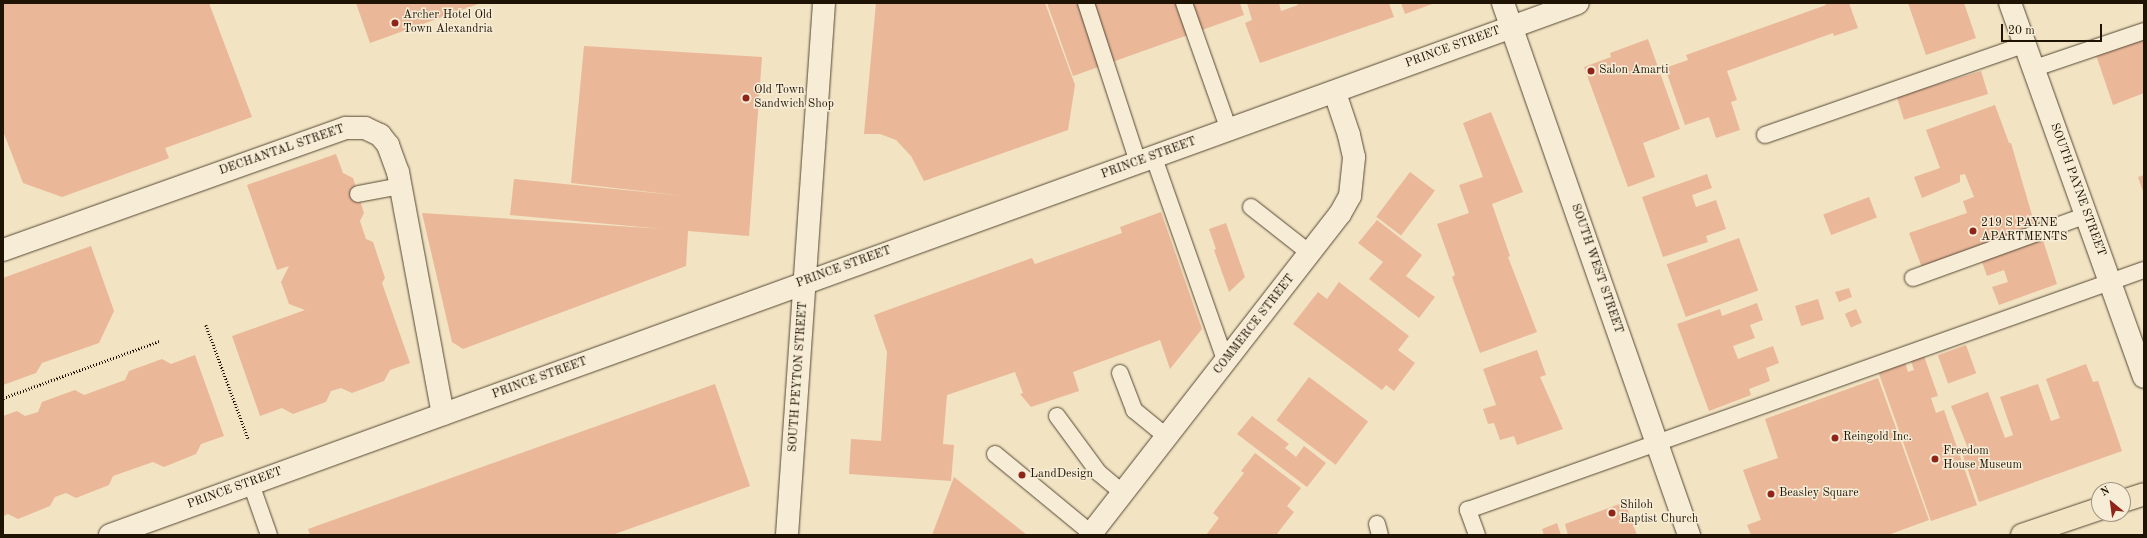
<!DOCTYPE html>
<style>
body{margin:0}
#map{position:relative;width:2147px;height:538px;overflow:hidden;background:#f2e3c2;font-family:"Old Standard TT",serif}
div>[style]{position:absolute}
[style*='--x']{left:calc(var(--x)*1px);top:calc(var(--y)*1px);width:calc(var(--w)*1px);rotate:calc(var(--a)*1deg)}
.building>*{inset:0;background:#eab799;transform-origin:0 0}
.path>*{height:2.5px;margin-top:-1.25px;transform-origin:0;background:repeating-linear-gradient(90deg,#1f1404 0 1px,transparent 0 3px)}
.roads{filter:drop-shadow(0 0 1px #544834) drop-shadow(0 0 1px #544834)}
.lane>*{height:16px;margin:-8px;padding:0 8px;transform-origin:8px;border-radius:8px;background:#f7edd7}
.street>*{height:22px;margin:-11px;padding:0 11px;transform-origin:11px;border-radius:11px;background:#f7edd7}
.secondary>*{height:22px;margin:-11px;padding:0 11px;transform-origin:11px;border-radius:11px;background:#f7edd7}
.primary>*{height:22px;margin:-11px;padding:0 11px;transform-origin:11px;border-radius:11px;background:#f2e3c2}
.dots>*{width:11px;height:11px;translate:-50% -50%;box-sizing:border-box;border:2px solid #f7edd7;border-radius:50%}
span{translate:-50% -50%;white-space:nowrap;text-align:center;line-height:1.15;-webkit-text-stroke:3px #f7edd7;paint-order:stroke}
.poi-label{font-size:12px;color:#1f1404}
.left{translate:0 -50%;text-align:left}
.street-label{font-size:12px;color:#1f1404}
.frame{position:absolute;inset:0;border:4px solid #1f1404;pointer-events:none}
.north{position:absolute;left:2091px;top:482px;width:40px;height:40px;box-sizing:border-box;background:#f7edd7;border:1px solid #a19683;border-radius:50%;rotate:331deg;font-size:11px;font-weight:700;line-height:16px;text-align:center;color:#1f1404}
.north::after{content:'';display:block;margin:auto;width:14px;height:18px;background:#8f2418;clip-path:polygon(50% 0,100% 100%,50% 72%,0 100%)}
.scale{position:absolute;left:2001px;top:24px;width:101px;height:18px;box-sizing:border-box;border:2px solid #1f1404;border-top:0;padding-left:5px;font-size:12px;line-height:14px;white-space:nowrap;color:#1f1404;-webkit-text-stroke:3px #f7edd7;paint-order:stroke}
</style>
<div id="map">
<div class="building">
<div style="clip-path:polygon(3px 3px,112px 3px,143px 88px,112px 3px,209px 3px,252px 117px,165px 148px,169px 158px,167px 159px,62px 197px,23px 183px,3px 131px)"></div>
<div style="clip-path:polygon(356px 3px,481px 3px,370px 43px)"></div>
<div style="clip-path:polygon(876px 3px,1045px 3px,1075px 85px,1068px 130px,924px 181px,911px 156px,896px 140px,880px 134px,864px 134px)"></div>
<div style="clip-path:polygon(1047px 3px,1240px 3px,1244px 15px,1073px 76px)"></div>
<div style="clip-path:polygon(1247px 3px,1279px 3px,1281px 11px,1298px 5px,1297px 3px,1389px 3px,1394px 17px,1260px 63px,1245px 23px,1252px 20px)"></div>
<div style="clip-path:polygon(1401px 3px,1435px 3px,1405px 14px)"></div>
<div style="clip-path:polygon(1825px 3px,1849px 3px,1858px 28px,1834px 36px,1833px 33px,1727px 71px,1737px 100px,1731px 102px,1740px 130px,1716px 138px,1709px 117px,1685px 125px,1665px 68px,1688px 60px,1686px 55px,1826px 5px)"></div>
<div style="clip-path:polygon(1908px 3px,1964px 3px,1976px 38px,1926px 55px)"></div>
<div style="clip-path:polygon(2144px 36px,2144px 93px,2113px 105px,2095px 52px)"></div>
<div style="clip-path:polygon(1648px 39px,1680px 129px,1643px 143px,1655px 177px,1628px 187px,1584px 67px,1611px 57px,1610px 53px)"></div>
<div style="clip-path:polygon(584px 46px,762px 57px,749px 236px,688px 231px,686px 266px,463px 349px,452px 342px,422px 213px,663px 229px,510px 215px,514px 179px,685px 196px,571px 183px)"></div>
<div style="left:1981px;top:71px;width:24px;height:88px;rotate:73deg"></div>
<div style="clip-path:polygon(1995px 105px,2009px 143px,2011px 143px,2036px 229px,1923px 270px,1909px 233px,1967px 213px,1963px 201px,1974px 197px,1965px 174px,1960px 175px,1960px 182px,1922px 198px,1914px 177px,1940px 168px,1926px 130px)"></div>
<div style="clip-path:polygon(1491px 112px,1523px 192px,1492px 204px,1510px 256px,1508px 257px,1537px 332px,1480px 353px,1452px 277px,1455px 275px,1437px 224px,1469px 213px,1459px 185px,1483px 177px,1463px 123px)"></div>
<div style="clip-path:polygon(336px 154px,343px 173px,353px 178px,364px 213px,360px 221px,366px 239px,373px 242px,385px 278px,382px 283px,410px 363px,390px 370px,384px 381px,352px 393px,341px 388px,331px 391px,326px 402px,293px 414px,282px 408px,260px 416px,232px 336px,305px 310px,289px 304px,281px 282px,289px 266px,277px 270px,247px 185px)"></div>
<div style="left:1410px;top:172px;width:31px;height:56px;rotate:37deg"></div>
<div style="clip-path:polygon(1707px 174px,1712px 188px,1692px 195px,1696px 207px,1716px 200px,1726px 229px,1706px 236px,1708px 242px,1663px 257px,1642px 197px)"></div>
<div style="clip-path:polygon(2144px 175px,2144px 194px,2138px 177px)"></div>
<div style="left:1869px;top:197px;width:22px;height:49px;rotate:69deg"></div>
<div style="clip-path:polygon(1161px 212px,1202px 329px,1170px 369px,1160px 340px,1073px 372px,1079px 391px,1031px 407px,1020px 394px,1023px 393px,1015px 372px,947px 395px,943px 444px,954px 445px,951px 481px,849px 474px,851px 439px,881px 441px,887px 352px,874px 315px,1032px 258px,1035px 264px,1122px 233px,1120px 227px)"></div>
<div style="clip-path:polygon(1377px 220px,1422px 255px,1406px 276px,1435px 297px,1419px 318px,1369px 279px,1383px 262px,1358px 243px)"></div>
<div style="clip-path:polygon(1226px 223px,1245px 277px,1229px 292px,1214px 250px,1216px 249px,1209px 229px)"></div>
<div style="clip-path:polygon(2042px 237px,2057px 284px,1999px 305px,1992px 287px,2008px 282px,2004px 270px,1987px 276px,1981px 259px)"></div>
<div style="left:1739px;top:238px;width:56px;height:77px;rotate:70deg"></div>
<div style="clip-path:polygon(91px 246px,114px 311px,99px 343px,42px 363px,36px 373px,3px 385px,3px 278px)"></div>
<div style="clip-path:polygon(1339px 282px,1409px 336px,1398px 350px,1415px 363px,1394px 391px,1386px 385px,1382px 390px,1293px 324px,1318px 292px,1327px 299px)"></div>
<div style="clip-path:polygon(1849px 288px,1852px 297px,1839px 302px,1835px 292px)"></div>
<div style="left:1818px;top:299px;width:21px;height:24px;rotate:73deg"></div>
<div style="clip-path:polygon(1757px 303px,1763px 320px,1750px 325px,1755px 338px,1733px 346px,1738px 359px,1773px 346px,1779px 363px,1766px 368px,1770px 381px,1749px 389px,1751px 395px,1709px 411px,1677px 324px,1720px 309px,1722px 316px)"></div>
<div style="left:1856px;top:309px;width:15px;height:12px;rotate:67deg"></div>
<div style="left:1966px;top:345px;width:30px;height:30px;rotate:70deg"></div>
<div style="clip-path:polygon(1537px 350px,1546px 375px,1540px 377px,1563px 429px,1517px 445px,1514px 436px,1500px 440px,1494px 423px,1488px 424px,1483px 409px,1496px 405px,1483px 369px)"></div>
<div style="clip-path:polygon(195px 355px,224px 436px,201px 444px,196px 454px,164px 467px,153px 462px,113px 476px,109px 485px,76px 498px,66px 493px,55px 497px,50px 506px,18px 519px,8px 514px,3px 516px,3px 416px,17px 411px,25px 416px,38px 412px,42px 402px,75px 390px,84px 395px,125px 380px,129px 371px,162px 359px,171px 364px)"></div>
<div style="clip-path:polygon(1924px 356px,1938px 396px,1931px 398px,1936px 413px,1944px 410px,1977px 505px,1931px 521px,1878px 371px,1905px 362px,1908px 372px,1914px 370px,1911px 361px)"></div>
<div style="clip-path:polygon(2086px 364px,2093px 382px,2098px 381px,2122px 451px,1979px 502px,1962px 453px,1969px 451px,1951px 406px,1988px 392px,2005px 438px,2013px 435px,2000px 397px,2038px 384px,2051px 421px,2060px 418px,2046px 379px)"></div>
<div style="left:1309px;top:377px;width:74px;height:54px;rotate:37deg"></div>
<div style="clip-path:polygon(1878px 378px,1929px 520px,1888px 535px,1751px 535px,1747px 525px,1761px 520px,1743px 470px,1778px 458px,1765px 419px)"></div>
<div style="clip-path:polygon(715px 384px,750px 486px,612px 535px,310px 535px,308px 529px)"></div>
<div style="clip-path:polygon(1252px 416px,1289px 444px,1285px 448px,1296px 457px,1304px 446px,1326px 463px,1307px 487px,1237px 434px)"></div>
<div style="clip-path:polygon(1255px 453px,1301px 488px,1287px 506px,1294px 512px,1276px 535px,1206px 535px,1219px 518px,1213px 513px,1244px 473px,1241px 471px)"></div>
<div style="clip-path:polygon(954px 477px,1027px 535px,932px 535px)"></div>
<div style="clip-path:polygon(1625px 502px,1637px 535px,1568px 535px,1565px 524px)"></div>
<div style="clip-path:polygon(1557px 523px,1561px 535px,1544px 535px,1542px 529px)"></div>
</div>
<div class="path">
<div style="--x:206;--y:325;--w:121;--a:69.6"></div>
<div style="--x:3;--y:398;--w:167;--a:-20"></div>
</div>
<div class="roads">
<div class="lane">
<div style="--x:1086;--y:3;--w:167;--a:71.9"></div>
<div style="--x:1184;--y:3;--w:135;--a:70.5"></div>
<div style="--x:2032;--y:69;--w:118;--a:-18.7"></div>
<div style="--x:1765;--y:135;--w:274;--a:-19.2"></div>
<div style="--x:1154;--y:158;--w:216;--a:70.6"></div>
<div style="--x:358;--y:194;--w:44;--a:-10.5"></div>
<div style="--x:1251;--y:207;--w:76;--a:38.1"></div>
<div style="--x:1913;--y:278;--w:185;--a:-19.9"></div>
<div style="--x:1120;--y:373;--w:40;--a:69"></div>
<div style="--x:1134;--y:410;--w:43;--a:39.3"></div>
<div style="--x:1057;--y:416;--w:71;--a:53.6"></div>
<div style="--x:1099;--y:473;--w:31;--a:40"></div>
<div style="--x:995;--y:454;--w:124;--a:39.5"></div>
<div style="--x:251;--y:484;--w:54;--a:70.6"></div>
<div style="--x:1377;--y:524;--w:11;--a:75"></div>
<div style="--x:1477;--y:535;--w:27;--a:-110"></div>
<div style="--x:1468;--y:510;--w:717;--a:-19.55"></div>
</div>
<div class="street">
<div style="--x:2010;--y:3;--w:397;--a:70.3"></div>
<div style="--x:3;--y:250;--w:364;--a:-19.6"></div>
<div style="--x:346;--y:128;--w:19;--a:0"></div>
<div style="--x:365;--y:128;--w:17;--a:25"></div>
<div style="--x:380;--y:135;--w:13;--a:51"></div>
<div style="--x:388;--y:145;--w:29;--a:70"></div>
<div style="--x:398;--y:172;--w:246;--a:79.5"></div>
<div style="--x:1090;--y:535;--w:407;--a:-52.1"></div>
<div style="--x:1340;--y:214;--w:21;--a:-61"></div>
<div style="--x:1350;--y:196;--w:39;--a:-84"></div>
<div style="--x:1354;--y:157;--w:23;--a:-103"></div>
<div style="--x:1349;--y:135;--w:44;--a:-108.4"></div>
</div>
<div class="secondary">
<div style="--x:1503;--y:3;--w:564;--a:70.73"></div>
<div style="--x:110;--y:535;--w:1561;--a:-19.92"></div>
<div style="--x:787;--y:535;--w:533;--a:-86.02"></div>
</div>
<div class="primary">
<div style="--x:2123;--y:501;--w:22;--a:-18"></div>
<div style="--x:2022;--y:535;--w:81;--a:-18.7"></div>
</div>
</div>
<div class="dots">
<div style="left:395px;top:23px;background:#8f2418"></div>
<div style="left:1591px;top:71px;background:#8f2418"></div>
<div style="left:746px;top:98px;background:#8f2418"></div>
<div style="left:1973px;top:231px;background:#8f2418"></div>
<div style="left:1835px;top:438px;background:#8f2418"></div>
<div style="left:1935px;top:459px;background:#8f2418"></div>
<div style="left:1022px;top:475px;background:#8f2418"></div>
<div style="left:1771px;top:494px;background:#8f2418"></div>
<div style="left:1612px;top:513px;background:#8f2418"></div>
</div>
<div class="poi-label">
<span class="left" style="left:403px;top:23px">Archer Hotel Old<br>Town Alexandria</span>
<span class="left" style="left:1599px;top:71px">Salon Amarti</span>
<span class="left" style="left:754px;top:98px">Old Town<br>Sandwich Shop</span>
<span class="left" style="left:1981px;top:231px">219 S PAYNE<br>APARTMENTS</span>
<span class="left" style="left:1843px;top:438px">Reingold Inc.</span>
<span class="left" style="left:1943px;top:459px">Freedom<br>House Museum</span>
<span class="left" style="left:1030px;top:475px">LandDesign</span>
<span class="left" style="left:1779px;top:494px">Beasley Square</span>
<span class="left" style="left:1620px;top:513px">Shiloh<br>Baptist Church</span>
</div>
<div class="street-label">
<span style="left:1453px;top:48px;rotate:-20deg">PRINCE STREET</span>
<span style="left:282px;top:151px;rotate:-19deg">DECHANTAL STREET</span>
<span style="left:1149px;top:159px;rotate:-20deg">PRINCE STREET</span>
<span style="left:2077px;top:190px;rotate:70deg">SOUTH PAYNE STREET</span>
<span style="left:844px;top:268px;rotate:-20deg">PRINCE STREET</span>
<span style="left:1596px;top:269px;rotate:71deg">SOUTH WEST STREET</span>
<span style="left:1255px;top:325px;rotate:-52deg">COMMERCE STREET</span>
<span style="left:799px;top:377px;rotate:-86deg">SOUTH PEYTON STREET</span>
<span style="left:540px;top:379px;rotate:-20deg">PRINCE STREET</span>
<span style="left:235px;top:489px;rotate:-20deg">PRINCE STREET</span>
</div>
<div class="frame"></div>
<div class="north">N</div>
<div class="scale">20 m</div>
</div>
